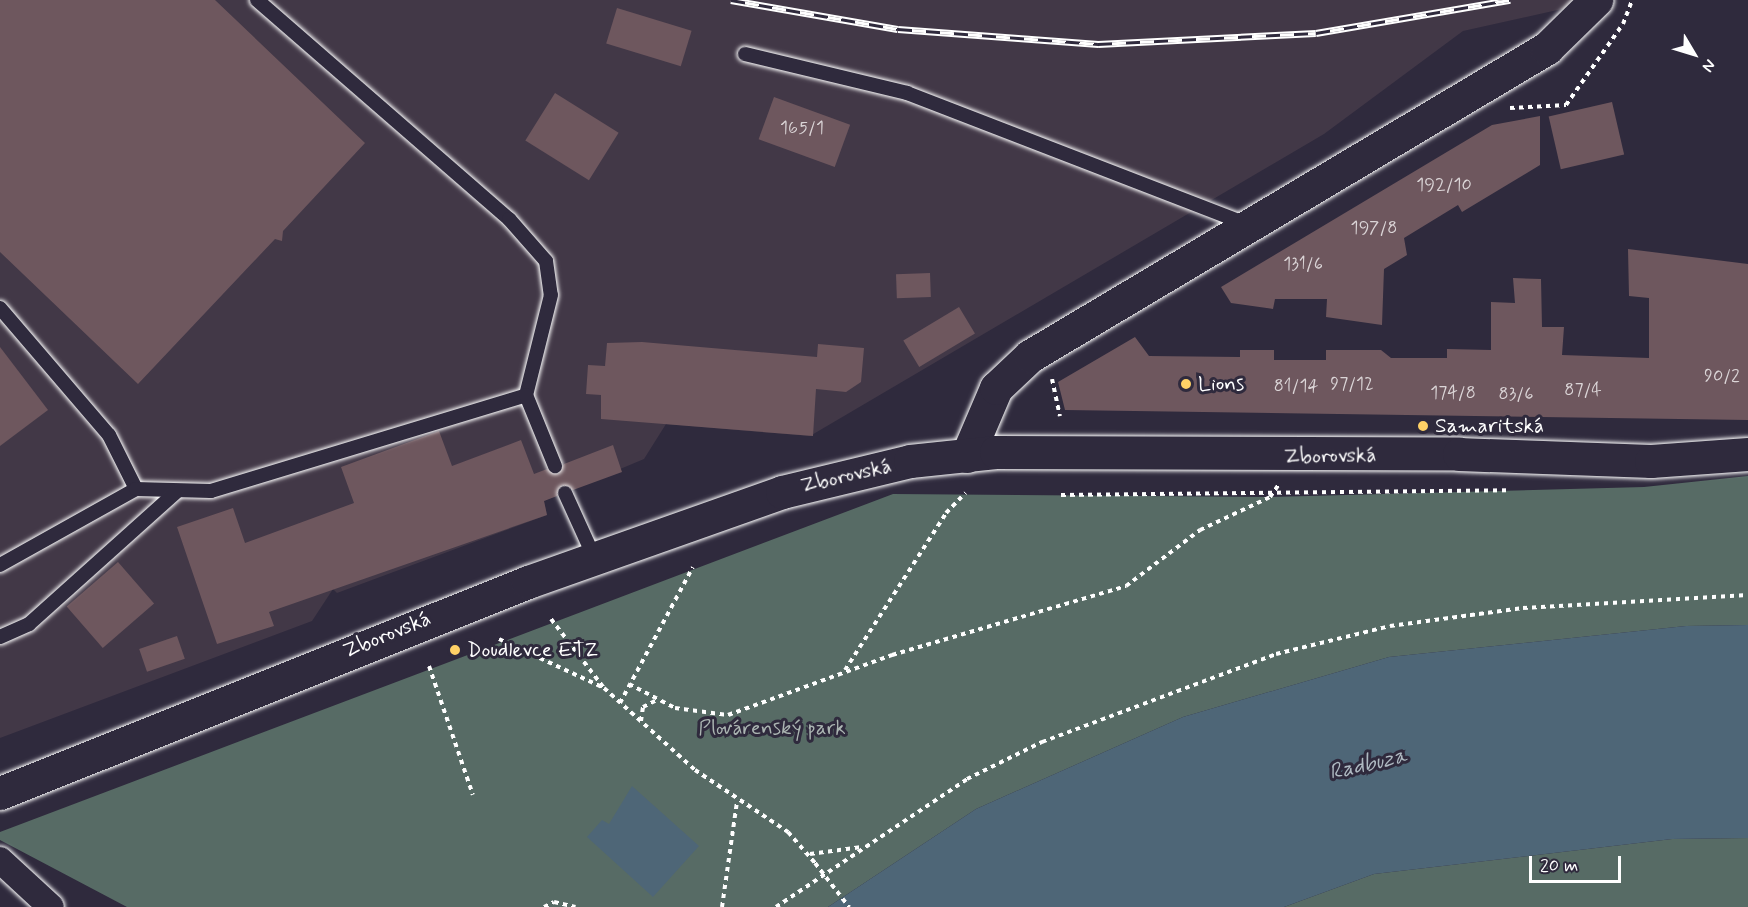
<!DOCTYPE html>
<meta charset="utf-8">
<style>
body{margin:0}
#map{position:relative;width:1748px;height:907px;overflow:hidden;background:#2f2a3d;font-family:Mynerve,sans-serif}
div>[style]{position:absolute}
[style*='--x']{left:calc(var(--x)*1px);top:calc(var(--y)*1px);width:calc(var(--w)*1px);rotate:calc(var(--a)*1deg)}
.built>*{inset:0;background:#423847}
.green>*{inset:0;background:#576b65}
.water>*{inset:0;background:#4e6677}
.building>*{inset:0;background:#6e575e;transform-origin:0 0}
.path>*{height:4px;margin-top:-2px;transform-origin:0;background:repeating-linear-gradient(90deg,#fff 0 4.5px,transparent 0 9px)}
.roads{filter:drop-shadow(0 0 2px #fff) drop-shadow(0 0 2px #fff)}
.lane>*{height:14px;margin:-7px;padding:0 7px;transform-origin:7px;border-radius:7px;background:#2f2a3d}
.street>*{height:26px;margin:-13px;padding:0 13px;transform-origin:13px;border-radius:13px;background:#2f2a3d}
.secondary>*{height:33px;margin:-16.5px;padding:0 16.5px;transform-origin:16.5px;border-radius:16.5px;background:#2f2a3d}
.rail>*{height:7px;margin-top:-3.5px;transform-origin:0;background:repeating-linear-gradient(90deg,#2f2a3d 0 14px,#fff 0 28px);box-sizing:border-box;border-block:2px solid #fff}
.path-bridge>*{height:4px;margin-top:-2px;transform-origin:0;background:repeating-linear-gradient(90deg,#fff 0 4.5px,transparent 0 9px)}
.dots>*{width:16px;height:16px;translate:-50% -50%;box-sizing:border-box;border:3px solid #2f2a3d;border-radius:50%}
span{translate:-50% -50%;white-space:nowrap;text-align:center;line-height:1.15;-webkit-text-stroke:6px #2f2a3d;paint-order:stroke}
.number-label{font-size:18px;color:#dbd5d7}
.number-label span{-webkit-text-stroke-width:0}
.poi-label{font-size:21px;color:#fff}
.left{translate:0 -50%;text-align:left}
.street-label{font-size:21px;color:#fff}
.park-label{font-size:21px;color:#abb5b2}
.water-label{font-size:22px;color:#afbac2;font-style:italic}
.north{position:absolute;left:1664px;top:24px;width:60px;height:60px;-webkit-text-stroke:4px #2f2a3d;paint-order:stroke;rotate:128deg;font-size:16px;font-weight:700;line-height:24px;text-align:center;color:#fff}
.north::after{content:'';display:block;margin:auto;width:21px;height:27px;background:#fff;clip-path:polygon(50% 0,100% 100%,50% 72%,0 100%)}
.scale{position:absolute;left:1529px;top:856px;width:92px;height:27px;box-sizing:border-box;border:3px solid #fff;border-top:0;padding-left:8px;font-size:18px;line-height:21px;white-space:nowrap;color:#fff;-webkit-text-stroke:4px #2f2a3d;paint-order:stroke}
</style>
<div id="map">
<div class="built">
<div style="clip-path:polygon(0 0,1602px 0,1463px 31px,1324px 134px,810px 436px,666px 424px,644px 459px,544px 501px,547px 515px,337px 593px,333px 589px,312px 621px,0 738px)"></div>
</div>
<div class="green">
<div style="clip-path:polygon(1748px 476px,1748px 625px,1686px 626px,1389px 657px,1183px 717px,976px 809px,828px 907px,127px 907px,0 840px,0 832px,893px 494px,1270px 497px,1644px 487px)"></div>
<div style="clip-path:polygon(1748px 838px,1748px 907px,1284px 907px,1374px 874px,1672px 839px)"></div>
</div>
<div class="water">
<div style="clip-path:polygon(1748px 625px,1748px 838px,1672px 839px,1374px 874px,1284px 907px,828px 907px,976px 809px,1183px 717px,1389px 657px,1686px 626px)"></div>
<div style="clip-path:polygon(632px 786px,699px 846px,653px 897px,587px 837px,602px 820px,609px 824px)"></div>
</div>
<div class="building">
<div style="clip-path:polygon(0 0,215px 0,365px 143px,283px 231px,282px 241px,275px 239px,138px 384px,0 252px)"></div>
<div style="left:617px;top:8px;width:78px;height:37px;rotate:17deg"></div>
<div style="left:555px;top:93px;width:75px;height:56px;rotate:32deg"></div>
<div style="left:774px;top:97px;width:81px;height:45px;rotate:20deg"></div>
<div style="left:1612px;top:102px;width:54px;height:65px;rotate:77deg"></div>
<div style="clip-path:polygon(1540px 116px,1540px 165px,1462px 212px,1458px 205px,1404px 238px,1407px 255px,1384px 269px,1382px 325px,1326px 317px,1327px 299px,1275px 299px,1273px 309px,1231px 303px,1221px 287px,1492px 125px)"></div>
<div style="clip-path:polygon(1628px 249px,1748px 264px,1748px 420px,1065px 410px,1058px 382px,1135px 337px,1149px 356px,1240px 357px,1240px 350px,1274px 350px,1274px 360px,1326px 360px,1326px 350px,1381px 350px,1391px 358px,1447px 358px,1447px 349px,1491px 350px,1491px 302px,1515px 303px,1513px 278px,1541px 279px,1542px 327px,1564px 327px,1562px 355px,1649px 358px,1649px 298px,1629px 296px)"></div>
<div style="left:930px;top:273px;width:24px;height:34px;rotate:88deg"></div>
<div style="left:959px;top:307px;width:31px;height:65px;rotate:59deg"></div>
<div style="clip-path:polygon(642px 342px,817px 357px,818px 344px,864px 348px,861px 382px,846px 392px,816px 389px,813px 436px,601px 419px,601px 395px,586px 394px,588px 365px,605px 366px,607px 343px)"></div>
<div style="clip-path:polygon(0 347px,48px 410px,0 446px)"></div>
<div style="clip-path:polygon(439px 431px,452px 466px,521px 440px,534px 474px,547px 469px,558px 474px,564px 464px,613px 445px,622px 472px,573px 490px,562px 485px,557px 496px,544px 501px,547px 515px,269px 612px,274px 626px,217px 644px,177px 527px,233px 508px,245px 543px,354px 503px,341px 467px)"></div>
<div style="left:118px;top:562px;width:55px;height:68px;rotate:49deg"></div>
<div style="left:177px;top:636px;width:24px;height:40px;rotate:71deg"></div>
</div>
<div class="path">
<div style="--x:1510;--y:108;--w:56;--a:-3.1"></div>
<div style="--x:1566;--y:105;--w:99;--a:-54.9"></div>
<div style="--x:1623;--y:24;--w:26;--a:-69"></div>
<div style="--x:1052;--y:379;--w:38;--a:78"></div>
<div style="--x:1061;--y:495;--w:450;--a:-0.6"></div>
<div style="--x:551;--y:619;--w:87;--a:52.5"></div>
<div style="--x:604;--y:688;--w:122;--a:42"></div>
<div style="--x:695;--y:770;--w:112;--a:33.7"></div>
<div style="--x:788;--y:832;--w:41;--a:48.9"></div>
<div style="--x:499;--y:639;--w:114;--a:25"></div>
<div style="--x:429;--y:666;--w:136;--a:71.2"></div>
<div style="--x:845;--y:670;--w:187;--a:-57.2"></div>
<div style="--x:946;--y:513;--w:28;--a:-46"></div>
<div style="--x:629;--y:684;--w:52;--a:27.6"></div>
<div style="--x:675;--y:708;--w:53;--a:7.5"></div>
<div style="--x:728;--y:715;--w:175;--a:-20.1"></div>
<div style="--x:892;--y:655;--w:244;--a:-16.4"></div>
<div style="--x:1126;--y:586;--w:93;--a:-37.1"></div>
<div style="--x:1200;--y:530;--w:77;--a:-25.2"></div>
<div style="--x:1270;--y:497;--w:16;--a:-55"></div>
<div style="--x:620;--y:703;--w:154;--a:-61.8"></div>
<div style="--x:641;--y:721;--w:14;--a:-82"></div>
<div style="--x:643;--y:707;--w:16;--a:-27"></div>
<div style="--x:810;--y:854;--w:52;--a:-7.7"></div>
<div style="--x:544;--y:907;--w:11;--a:-27"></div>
<div style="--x:554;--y:902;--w:22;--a:13"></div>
<div style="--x:722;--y:907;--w:107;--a:-81.9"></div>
<div style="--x:776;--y:907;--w:230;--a:-33.8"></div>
<div style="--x:967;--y:779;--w:84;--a:-26.3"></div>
<div style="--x:1042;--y:742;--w:250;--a:-20.6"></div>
<div style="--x:1276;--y:654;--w:117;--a:-13.8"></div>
<div style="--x:1390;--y:626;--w:134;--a:-7.7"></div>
<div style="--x:1523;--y:608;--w:225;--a:-3.3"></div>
</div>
<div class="roads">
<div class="lane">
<div style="--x:257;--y:0;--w:334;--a:41"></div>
<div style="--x:509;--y:219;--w:56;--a:48.6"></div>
<div style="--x:546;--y:261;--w:34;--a:82"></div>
<div style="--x:551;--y:295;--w:103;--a:104"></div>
<div style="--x:745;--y:54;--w:167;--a:13.5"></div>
<div style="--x:907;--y:93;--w:361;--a:21.1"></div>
<div style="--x:0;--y:308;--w:167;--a:49.4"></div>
<div style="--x:109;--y:435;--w:60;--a:63.4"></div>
<div style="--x:565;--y:493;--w:72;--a:65.6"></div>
<div style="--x:0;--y:565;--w:156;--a:-29.2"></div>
<div style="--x:136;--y:489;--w:75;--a:1.5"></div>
<div style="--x:211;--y:491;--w:329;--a:-16.9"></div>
<div style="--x:526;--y:395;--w:77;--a:67.8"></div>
<div style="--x:0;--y:637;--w:32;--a:-24"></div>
<div style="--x:29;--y:624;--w:199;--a:-41.9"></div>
</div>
<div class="street">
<div style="--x:0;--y:860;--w:69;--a:42.7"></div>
</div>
<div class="secondary">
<div style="--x:967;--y:456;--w:74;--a:-66.9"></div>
<div style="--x:996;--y:388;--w:47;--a:-43.3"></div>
<div style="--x:1030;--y:356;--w:602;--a:-30.78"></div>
<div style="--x:1547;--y:48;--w:69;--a:-44.4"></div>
<div style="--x:0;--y:793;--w:569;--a:-21.78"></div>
<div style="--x:528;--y:582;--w:269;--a:-19.5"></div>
<div style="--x:782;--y:492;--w:132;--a:-13.6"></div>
<div style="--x:910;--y:461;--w:86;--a:-6"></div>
<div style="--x:996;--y:452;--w:463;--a:0.2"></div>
<div style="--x:1459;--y:454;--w:192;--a:2.1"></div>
<div style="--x:1651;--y:461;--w:97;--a:-4.1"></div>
</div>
</div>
<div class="rail">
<div style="--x:731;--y:0;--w:169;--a:9.9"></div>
<div style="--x:898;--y:29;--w:201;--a:4.3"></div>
<div style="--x:1098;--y:44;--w:218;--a:-2.9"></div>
<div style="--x:1316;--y:33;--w:197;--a:-9.7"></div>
</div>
<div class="path-bridge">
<div style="--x:815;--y:863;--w:56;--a:52.3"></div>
</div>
<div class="dots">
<div style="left:1186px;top:384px;background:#ffd166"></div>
<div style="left:1423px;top:426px;background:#ffd166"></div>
<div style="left:455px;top:650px;background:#ffd166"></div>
</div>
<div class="number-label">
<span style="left:802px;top:128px">165/1</span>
<span style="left:1444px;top:185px">192/10</span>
<span style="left:1374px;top:228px">197/8</span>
<span style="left:1303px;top:264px">131/6</span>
<span style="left:1722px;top:376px">90/2</span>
<span style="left:1352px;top:384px">97/12</span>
<span style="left:1296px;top:386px">81/14</span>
<span style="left:1583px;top:390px">87/4</span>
<span style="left:1453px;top:393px">174/8</span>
<span style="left:1516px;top:394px">83/6</span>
</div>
<div class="poi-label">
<span class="left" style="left:1198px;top:384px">Lions</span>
<span class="left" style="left:1435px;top:426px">Samaritská</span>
<span class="left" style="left:467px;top:650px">Doudlevce ETZ</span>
</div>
<div class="street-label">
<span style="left:1330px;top:456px;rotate:-1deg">Zborovská</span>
<span style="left:846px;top:476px;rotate:-13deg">Zborovská</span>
<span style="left:387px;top:635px;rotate:-22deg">Zborovská</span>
</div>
<div class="park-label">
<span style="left:772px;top:728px">Plovárenský park</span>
</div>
<div class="water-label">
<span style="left:1368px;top:765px;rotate:-13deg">Radbuza</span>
</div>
<div class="north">N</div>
<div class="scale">20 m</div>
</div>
